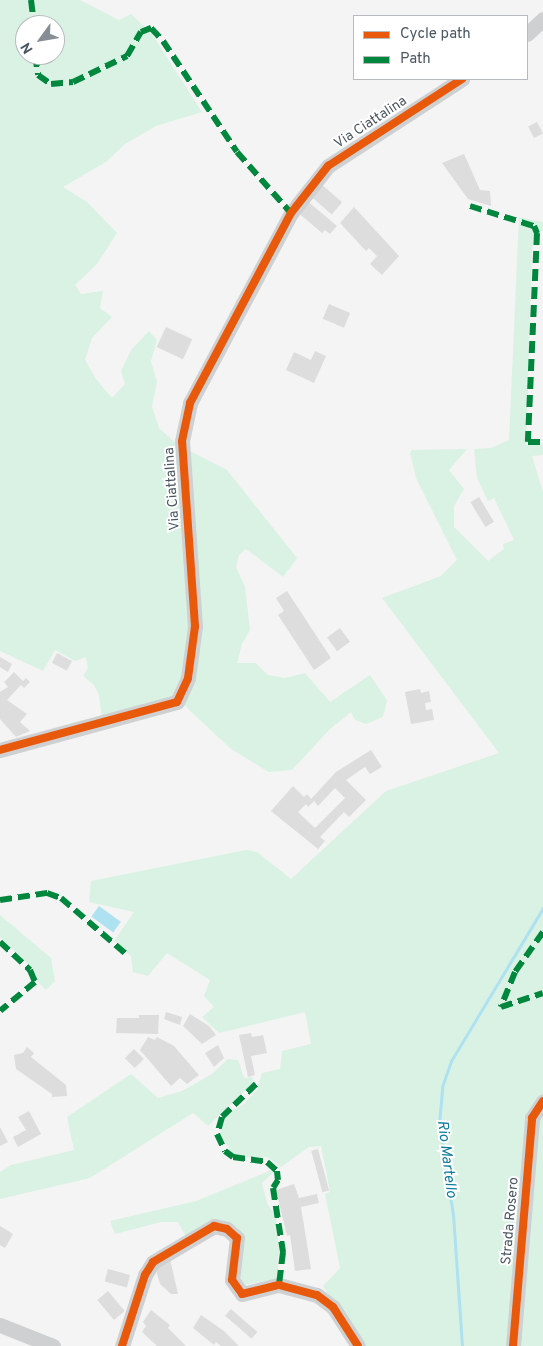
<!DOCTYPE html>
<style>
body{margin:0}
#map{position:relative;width:543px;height:1346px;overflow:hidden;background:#f4f4f4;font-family:Overpass,sans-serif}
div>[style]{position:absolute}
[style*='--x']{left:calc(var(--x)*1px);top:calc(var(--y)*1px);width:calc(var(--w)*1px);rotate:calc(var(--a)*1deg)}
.green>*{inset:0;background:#d9f2e3}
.water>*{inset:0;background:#aee2f0;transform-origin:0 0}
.stream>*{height:3px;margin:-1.5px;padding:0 1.5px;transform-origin:1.5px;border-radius:1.5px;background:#aee2f0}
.building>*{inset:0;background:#ddddde;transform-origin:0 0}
.minor>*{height:15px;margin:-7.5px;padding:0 7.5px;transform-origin:7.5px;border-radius:7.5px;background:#ced0d2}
.quiet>*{height:6px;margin-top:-3px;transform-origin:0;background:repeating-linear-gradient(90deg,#00873e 0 12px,transparent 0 18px)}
.cycleway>*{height:8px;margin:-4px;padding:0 4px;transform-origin:4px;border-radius:4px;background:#e8590c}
span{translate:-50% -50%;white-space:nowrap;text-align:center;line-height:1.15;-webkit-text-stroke:4px #fff;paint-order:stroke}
.street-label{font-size:14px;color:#4a5661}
.water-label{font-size:15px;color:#0c7c9b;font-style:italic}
.legend{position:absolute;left:353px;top:15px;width:175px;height:65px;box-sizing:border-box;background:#fff;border:1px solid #b7bbc0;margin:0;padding:6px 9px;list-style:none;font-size:15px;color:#4a5661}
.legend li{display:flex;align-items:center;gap:10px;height:25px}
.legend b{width:25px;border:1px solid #b7bbc0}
.north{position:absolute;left:15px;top:15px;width:50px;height:50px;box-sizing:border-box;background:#fff;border:1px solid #b7bbc0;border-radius:50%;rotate:238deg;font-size:14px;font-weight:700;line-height:20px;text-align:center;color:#4a5661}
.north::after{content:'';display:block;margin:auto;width:18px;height:22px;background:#868d94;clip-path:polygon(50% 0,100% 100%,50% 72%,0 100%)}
</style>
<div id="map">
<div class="green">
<div style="clip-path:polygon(evenodd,0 0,80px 0,119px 20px,131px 14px,152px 34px,202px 112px,156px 126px,125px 144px,106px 162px,63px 187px,87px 202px,117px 233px,97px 264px,75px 285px,81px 294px,103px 291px,100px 308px,112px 317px,92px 338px,85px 360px,96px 379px,112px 398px,125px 384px,121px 371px,131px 350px,149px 331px,157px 340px,151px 361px,157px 382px,152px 407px,159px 428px,177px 444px,189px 626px,183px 676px,175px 696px,102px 719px,99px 696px,94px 685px,83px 676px,88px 668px,86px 657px,75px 661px,55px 650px,43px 671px,0 651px,0 0,25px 25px,55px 25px,55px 55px,25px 55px,25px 25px)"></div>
<div style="clip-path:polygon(519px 217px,543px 222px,543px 231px,535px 231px,532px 253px,526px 445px,543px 445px,543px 455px,532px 456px,543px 492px,543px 1346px,361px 1346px,323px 1286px,340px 1268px,325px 1194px,330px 1192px,321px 1146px,309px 1147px,281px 1167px,267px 1157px,240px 1157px,232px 1153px,220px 1135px,221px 1124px,228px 1113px,244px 1104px,257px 1090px,262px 1073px,280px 1069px,282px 1051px,311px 1044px,305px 1012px,219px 1033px,202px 1017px,214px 1007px,204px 996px,210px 980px,167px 953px,148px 976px,133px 972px,131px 956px,114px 941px,134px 912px,89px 902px,91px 881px,246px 850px,257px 852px,291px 879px,386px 791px,499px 753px,382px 598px,441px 576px,457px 560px,416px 478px,410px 453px,412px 450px,467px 449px,449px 470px,464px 489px,454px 506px,454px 527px,488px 561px,504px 549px,503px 544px,514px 540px,494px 498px,488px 501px,477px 478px,474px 449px,491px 448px,509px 440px)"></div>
<div style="clip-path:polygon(188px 450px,227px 470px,297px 558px,283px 577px,246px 549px,239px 555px,236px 567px,245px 587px,250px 630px,242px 644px,237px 663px,256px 663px,268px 675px,285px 678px,305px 673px,330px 702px,370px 675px,387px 700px,383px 717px,366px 724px,355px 720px,351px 712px,329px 730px,292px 770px,269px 772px,231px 749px,184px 705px,192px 680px)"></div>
<div style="clip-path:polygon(0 915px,51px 958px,55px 981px,46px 990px,38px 982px,35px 971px,0 937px)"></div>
<div style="clip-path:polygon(228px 1059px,238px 1060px,244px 1078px,252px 1077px,254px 1082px,208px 1126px,193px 1113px,90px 1178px,0 1199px,0 1172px,11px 1165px,74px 1150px,67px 1117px,131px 1074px,158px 1098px,182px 1091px,212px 1074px)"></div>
<div style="clip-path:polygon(272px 1170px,274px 1172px,262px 1183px,267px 1203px,276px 1217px,279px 1251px,277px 1279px,244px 1285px,238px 1277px,233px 1227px,186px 1237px,178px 1222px,161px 1222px,115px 1234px,110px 1221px,196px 1201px)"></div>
</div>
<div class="water">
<div style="left:99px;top:906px;width:27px;height:13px;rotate:36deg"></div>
</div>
<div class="stream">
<div style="--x:462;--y:1346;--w:131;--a:-93.9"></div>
<div style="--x:453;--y:1215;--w:92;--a:-98.7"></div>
<div style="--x:439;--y:1124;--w:37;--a:-85"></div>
<div style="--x:442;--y:1087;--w:28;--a:-71"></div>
<div style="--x:451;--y:1061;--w:179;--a:-59"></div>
</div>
<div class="building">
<div style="left:537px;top:122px;width:13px;height:10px;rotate:63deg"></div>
<div style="clip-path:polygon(464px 154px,480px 190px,490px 191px,491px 206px,468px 199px,442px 163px)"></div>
<div style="left:321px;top:184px;width:28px;height:16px;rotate:41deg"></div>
<div style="clip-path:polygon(305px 199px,337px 226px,330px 234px,325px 230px,322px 233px,296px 211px)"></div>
<div style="clip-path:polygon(354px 207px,399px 256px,382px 275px,370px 264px,377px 256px,369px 248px,366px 251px,340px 223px)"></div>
<div style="left:329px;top:304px;width:23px;height:16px;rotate:23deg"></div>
<div style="left:166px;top:327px;width:29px;height:22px;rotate:25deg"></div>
<div style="clip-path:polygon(315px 351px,326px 356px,314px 383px,286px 370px,294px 352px,311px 360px)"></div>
<div style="left:479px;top:497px;width:29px;height:10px;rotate:59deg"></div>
<div style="clip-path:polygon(287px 591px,331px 658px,314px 670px,278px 615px,284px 611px,276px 598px)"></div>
<div style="left:340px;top:628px;width:17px;height:16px;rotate:54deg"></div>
<div style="left:57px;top:653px;width:17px;height:11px;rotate:28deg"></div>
<div style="clip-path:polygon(0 657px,12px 664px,8px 672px,0 667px)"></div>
<div style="clip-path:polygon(14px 672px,23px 681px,26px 678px,30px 682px,24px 688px,21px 685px,7px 700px,27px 714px,20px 722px,30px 731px,16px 737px,0 719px,0 692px,8px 687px,4px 682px)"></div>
<div style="clip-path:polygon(420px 689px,421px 693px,429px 691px,431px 702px,425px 703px,426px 710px,432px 709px,434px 720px,411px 724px,405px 692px)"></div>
<div style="clip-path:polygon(evenodd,371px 750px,382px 767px,370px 774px,365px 767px,346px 780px,366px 800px,349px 817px,344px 812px,320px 837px,325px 841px,318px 849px,271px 811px,293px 786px,304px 797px,307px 794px,311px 799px,336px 772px,371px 750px,335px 788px,345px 798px,315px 828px,298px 812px,306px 804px,308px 807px,314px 801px,318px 806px,335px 788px)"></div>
<div style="clip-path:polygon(166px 1012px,182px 1017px,180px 1025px,164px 1019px)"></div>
<div style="clip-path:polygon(190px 1014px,209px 1026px,216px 1035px,202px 1044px,183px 1026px)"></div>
<div style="clip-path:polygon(139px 1015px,159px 1015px,158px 1034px,116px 1033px,117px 1018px,139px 1018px)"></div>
<div style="clip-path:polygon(251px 1033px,252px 1037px,263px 1035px,267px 1053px,251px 1056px,255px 1075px,248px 1077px,239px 1035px)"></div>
<div style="clip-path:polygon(148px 1037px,155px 1040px,157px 1037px,174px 1046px,199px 1075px,187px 1084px,180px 1078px,171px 1086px,140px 1050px)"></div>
<div style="clip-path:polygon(218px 1045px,224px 1058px,214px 1067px,205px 1053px)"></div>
<div style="clip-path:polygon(27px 1047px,34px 1053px,31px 1057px,66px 1085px,67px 1096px,52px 1097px,52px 1094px,16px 1069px,14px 1055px,23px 1053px)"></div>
<div style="left:134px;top:1049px;width:14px;height:13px;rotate:45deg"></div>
<div style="clip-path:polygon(29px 1111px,41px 1134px,18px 1147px,13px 1137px,26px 1130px,18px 1117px)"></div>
<div style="clip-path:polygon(0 1127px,8px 1142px,0 1146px)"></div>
<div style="left:318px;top:1149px;width:43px;height:7px;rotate:75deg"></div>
<div style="clip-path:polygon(294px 1184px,299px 1198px,317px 1194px,319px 1203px,301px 1207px,311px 1269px,295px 1271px,290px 1235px,287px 1236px,276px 1190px)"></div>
<div style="clip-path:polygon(0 1226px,13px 1234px,5px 1248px,0 1245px)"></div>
<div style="clip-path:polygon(170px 1259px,178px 1294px,171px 1294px,160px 1284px,157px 1274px,157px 1263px)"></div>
<div style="left:108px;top:1269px;width:23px;height:13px;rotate:15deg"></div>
<div style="left:108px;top:1291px;width:26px;height:14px;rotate:50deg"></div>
<div style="left:231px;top:1309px;width:35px;height:9px;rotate:41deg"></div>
<div style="clip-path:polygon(151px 1310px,170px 1325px,168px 1328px,186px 1346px,157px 1346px,142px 1332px,146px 1326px,143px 1322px)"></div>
<div style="clip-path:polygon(201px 1315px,224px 1331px,239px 1346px,221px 1346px,216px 1342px,214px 1345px,193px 1328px)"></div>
</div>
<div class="minor">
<div style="--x:527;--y:34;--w:22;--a:-43"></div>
<div style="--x:0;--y:750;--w:183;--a:-15.2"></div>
<div style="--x:177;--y:702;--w:26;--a:-65"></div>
<div style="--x:188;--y:678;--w:52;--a:-82.3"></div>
<div style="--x:195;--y:626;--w:185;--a:-94"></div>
<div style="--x:182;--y:441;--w:39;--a:-78"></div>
<div style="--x:190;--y:403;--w:215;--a:-62"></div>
<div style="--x:291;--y:213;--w:60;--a:-51.8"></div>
<div style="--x:328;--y:166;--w:160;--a:-33"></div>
<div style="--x:0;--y:1325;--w:57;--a:21.6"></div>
<div style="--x:122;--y:1346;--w:75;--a:-72.1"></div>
<div style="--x:145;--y:1275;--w:15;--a:-58"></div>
<div style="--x:153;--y:1262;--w:71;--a:-30.5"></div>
<div style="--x:214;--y:1226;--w:13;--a:13"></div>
<div style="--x:227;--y:1229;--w:13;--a:42"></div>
<div style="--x:237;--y:1238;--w:42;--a:96.8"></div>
<div style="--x:232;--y:1280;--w:17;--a:54"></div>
<div style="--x:242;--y:1294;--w:38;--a:-14"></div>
<div style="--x:279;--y:1285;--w:39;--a:15"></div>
<div style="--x:317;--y:1295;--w:20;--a:37"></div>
<div style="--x:333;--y:1307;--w:46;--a:57.3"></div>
<div style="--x:513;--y:1346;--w:229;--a:-85.2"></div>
<div style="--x:532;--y:1118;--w:20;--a:-57"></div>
</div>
<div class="quiet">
<div style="--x:31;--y:0;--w:25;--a:83"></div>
<div style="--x:35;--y:55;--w:20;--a:81"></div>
<div style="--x:38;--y:75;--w:16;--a:35"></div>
<div style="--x:51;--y:84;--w:22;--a:-5"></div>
<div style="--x:73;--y:82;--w:60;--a:-25.7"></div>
<div style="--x:127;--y:56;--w:28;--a:-60"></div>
<div style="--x:141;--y:32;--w:11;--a:-22"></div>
<div style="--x:151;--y:28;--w:18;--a:47"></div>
<div style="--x:163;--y:41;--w:133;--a:56.3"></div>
<div style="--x:237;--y:152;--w:81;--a:48.5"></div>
<div style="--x:470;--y:206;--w:67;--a:17.4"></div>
<div style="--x:534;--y:226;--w:8;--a:67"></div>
<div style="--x:537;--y:233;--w:209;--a:92.5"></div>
<div style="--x:528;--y:442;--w:15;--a:0"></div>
<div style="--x:0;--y:900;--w:48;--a:-8.5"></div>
<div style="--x:47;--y:893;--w:15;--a:20"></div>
<div style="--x:61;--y:898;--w:87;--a:40.8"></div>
<div style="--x:543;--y:932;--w:49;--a:125"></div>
<div style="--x:515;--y:972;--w:38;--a:112"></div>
<div style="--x:501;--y:1007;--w:44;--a:-18.4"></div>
<div style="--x:0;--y:942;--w:41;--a:43"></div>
<div style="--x:30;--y:970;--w:13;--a:67"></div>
<div style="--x:35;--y:982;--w:45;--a:140.4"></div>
<div style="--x:256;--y:1084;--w:47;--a:135.9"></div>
<div style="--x:222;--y:1117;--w:18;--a:106"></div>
<div style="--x:217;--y:1134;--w:19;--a:65"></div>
<div style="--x:225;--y:1151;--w:10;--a:37"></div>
<div style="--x:233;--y:1157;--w:34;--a:8"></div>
<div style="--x:267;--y:1162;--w:13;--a:42"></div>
<div style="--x:277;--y:1171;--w:9;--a:84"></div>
<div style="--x:278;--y:1180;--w:9;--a:122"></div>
<div style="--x:273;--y:1188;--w:65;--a:81.1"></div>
<div style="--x:283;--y:1252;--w:33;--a:97"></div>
</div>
<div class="cycleway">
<div style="--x:0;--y:750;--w:183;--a:-15.2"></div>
<div style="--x:177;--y:702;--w:26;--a:-65"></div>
<div style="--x:188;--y:678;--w:52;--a:-82.3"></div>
<div style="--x:195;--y:626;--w:185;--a:-94"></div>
<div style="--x:182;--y:441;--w:39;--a:-78"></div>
<div style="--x:190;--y:403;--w:215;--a:-62"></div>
<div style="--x:291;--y:213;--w:60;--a:-51.8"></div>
<div style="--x:328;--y:166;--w:160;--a:-33"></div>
<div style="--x:122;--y:1346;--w:75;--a:-72.1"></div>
<div style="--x:145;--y:1275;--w:15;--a:-58"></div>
<div style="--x:153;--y:1262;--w:71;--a:-30.5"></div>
<div style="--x:214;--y:1226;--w:13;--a:13"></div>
<div style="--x:227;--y:1229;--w:13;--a:42"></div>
<div style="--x:237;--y:1238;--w:42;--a:96.8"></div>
<div style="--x:232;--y:1280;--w:17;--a:54"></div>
<div style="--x:242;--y:1294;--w:38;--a:-14"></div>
<div style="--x:279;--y:1285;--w:39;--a:15"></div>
<div style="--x:317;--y:1295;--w:20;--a:37"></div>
<div style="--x:333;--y:1307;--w:46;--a:57.3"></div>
<div style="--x:513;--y:1346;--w:229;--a:-85.2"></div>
<div style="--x:532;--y:1118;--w:20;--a:-57"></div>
</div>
<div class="street-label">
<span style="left:371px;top:123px;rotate:-33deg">Via Ciattalina</span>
<span style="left:173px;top:489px;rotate:-94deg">Via Ciattalina</span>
<span style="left:511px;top:1221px;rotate:-85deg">Strada Rosero</span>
</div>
<div class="water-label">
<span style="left:446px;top:1159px;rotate:83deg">Rio Martello</span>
</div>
<ul class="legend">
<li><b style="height:6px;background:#e8590c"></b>Cycle path</li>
<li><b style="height:6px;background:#00873e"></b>Path</li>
</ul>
<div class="north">N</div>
</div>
